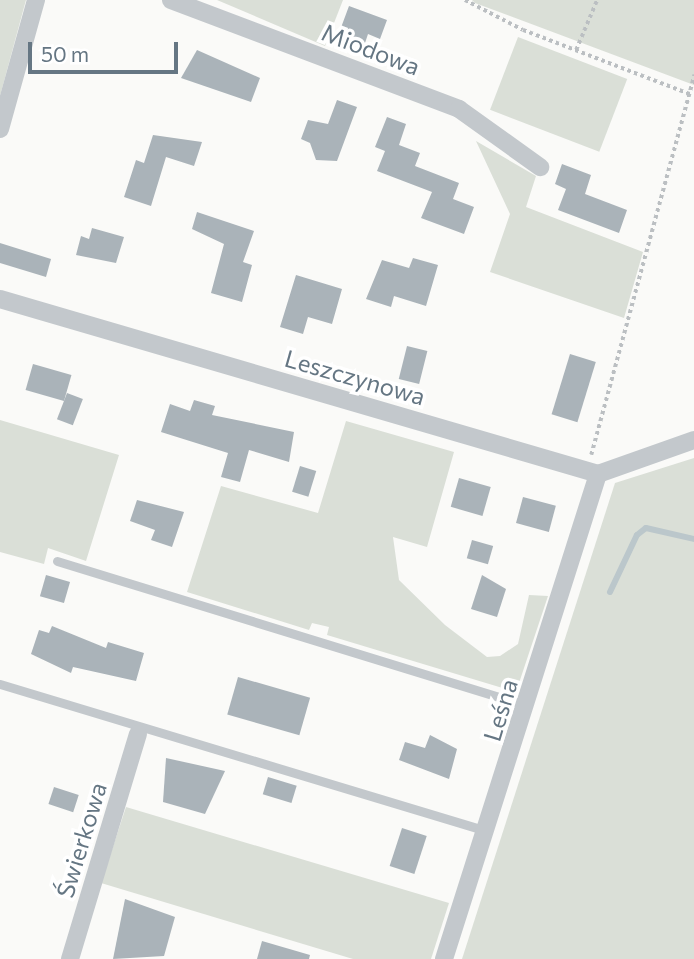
<!DOCTYPE html>
<meta charset="utf-8">
<style>
body{margin:0}
#map{position:relative;width:694px;height:959px;overflow:hidden;background:#fafaf8;font-family:Commissioner,sans-serif}
div>[style]{position:absolute}
[style*='--x']{left:calc(var(--x)*1px);top:calc(var(--y)*1px);width:calc(var(--w)*1px);rotate:calc(var(--a)*1deg)}
.green>*{inset:0;background:#dadfd7;transform-origin:0 0}
.stream>*{height:6px;margin:-3px;padding:0 3px;transform-origin:3px;border-radius:3px;background:#bbc7cb}
.building>*{inset:0;background:#aab3b9;transform-origin:0 0}
.path>*{height:3.5px;margin-top:-1.75px;transform-origin:0;background:repeating-linear-gradient(90deg,#bbbfc2 0 3.5px,transparent 0 7px)}
.service>*{height:9px;margin:-4.5px;padding:0 4.5px;transform-origin:4.5px;border-radius:4.5px;background:#c3c8cc}
.minor>*{height:18px;margin:-9px;padding:0 9px;transform-origin:9px;border-radius:9px;background:#c3c8cc}
span{translate:-50% -50%;white-space:nowrap;text-align:center;line-height:1.15;-webkit-text-stroke:7px #fff;paint-order:stroke}
.street-label{font-size:24px;color:#657683}
.scale{position:absolute;left:28px;top:42px;width:150px;height:32px;box-sizing:border-box;border:4px solid #657683;border-top:0;padding-left:9px;font-size:21px;line-height:24px;white-space:nowrap;color:#657683;-webkit-text-stroke:5px #fff;paint-order:stroke}
</style>
<div id="map">
<div class="green">
<div style="clip-path:polygon(0 0,26px 0,0 96px)"></div>
<div style="clip-path:polygon(217px 0,343px 0,325px 46px)"></div>
<div style="clip-path:polygon(472px 0,694px 0,694px 85px,475px 3px)"></div>
<div style="left:518px;top:37px;width:117px;height:78px;rotate:21deg"></div>
<div style="clip-path:polygon(476px 141px,536px 176px,526px 207px,643px 252px,624px 318px,490px 272px,510px 214px)"></div>
<div style="clip-path:polygon(0 420px,119px 455px,86px 561px,48px 548px,44px 564px,0 552px)"></div>
<div style="clip-path:polygon(346px 421px,454px 452px,427px 547px,393px 537px,399px 580px,445px 625px,487px 657px,500px 656px,518px 644px,529px 595px,548px 596px,516px 692px,327px 635px,329px 627px,312px 623px,309px 630px,187px 592px,221px 486px,318px 513px)"></div>
<div style="clip-path:polygon(694px 458px,694px 959px,462px 959px,615px 483px)"></div>
<div style="clip-path:polygon(126px 807px,449px 903px,431px 959px,353px 959px,101px 883px)"></div>
</div>
<div class="stream">
<div style="--x:610;--y:592;--w:63;--a:-64.7"></div>
<div style="--x:637;--y:535;--w:11;--a:-38"></div>
<div style="--x:646;--y:528;--w:49;--a:12.9"></div>
</div>
<div class="building">
<div style="clip-path:polygon(349px 6px,387px 20px,380px 39px,368px 34px,365px 43px,339px 33px)"></div>
<div style="clip-path:polygon(197px 50px,260px 78px,251px 102px,181px 78px)"></div>
<div style="clip-path:polygon(337px 100px,357px 107px,337px 161px,316px 160px,310px 143px,301px 139px,308px 120px,328px 124px)"></div>
<div style="clip-path:polygon(387px 117px,406px 124px,399px 145px,420px 153px,415px 166px,459px 183px,453px 199px,474px 207px,464px 234px,421px 218px,432px 192px,377px 171px,385px 151px,375px 147px)"></div>
<div style="clip-path:polygon(153px 135px,202px 142px,194px 166px,166px 157px,151px 206px,124px 197px,136px 160px,144px 163px)"></div>
<div style="clip-path:polygon(562px 164px,591px 175px,585px 194px,627px 210px,619px 233px,558px 210px,566px 189px,555px 184px)"></div>
<div style="clip-path:polygon(197px 212px,254px 231px,243px 262px,252px 265px,242px 302px,211px 293px,224px 244px,192px 229px)"></div>
<div style="clip-path:polygon(92px 228px,124px 237px,116px 263px,76px 255px,81px 236px,89px 239px)"></div>
<div style="clip-path:polygon(0 243px,51px 259px,46px 277px,0 263px)"></div>
<div style="clip-path:polygon(413px 258px,438px 265px,426px 306px,394px 296px,391px 307px,366px 299px,382px 260px,409px 268px)"></div>
<div style="clip-path:polygon(296px 275px,342px 289px,332px 324px,308px 317px,303px 334px,280px 327px)"></div>
<div style="left:407px;top:346px;width:21px;height:34px;rotate:14deg"></div>
<div style="left:570px;top:354px;width:27px;height:63px;rotate:17deg"></div>
<div style="left:33px;top:364px;width:40px;height:27px;rotate:16deg"></div>
<div style="left:67px;top:393px;width:17px;height:28px;rotate:21deg"></div>
<div style="clip-path:polygon(194px 400px,215px 406px,212px 415px,294px 432px,289px 462px,249px 450px,240px 482px,221px 477px,228px 453px,161px 432px,170px 404px,190px 411px)"></div>
<div style="left:300px;top:466px;width:17px;height:27px;rotate:17deg"></div>
<div style="left:459px;top:478px;width:33px;height:30px;rotate:16deg"></div>
<div style="left:523px;top:497px;width:34px;height:27px;rotate:15deg"></div>
<div style="clip-path:polygon(137px 500px,184px 512px,172px 547px,151px 540px,155px 530px,130px 521px)"></div>
<div style="left:472px;top:540px;width:22px;height:19px;rotate:16deg"></div>
<div style="left:46px;top:575px;width:25px;height:22px;rotate:16deg"></div>
<div style="clip-path:polygon(482px 575px,506px 589px,497px 617px,471px 609px)"></div>
<div style="clip-path:polygon(52px 626px,106px 648px,108px 642px,144px 653px,136px 681px,73px 667px,71px 673px,31px 654px,39px 630px,49px 633px)"></div>
<div style="left:238px;top:677px;width:75px;height:39px;rotate:16deg"></div>
<div style="clip-path:polygon(430px 735px,457px 749px,449px 779px,399px 760px,405px 742px,425px 748px)"></div>
<div style="clip-path:polygon(166px 758px,225px 771px,205px 814px,163px 802px)"></div>
<div style="left:268px;top:777px;width:30px;height:18px;rotate:17deg"></div>
<div style="left:54px;top:787px;width:26px;height:18px;rotate:18deg"></div>
<div style="left:402px;top:828px;width:26px;height:40px;rotate:18deg"></div>
<div style="clip-path:polygon(125px 899px,175px 917px,164px 956px,113px 959px)"></div>
<div style="clip-path:polygon(262px 941px,310px 955px,309px 959px,257px 959px)"></div>
</div>
<div class="path">
<div style="--x:465;--y:0;--w:65;--a:27.3"></div>
<div style="--x:523;--y:30;--w:181;--a:21"></div>
<div style="--x:576;--y:50;--w:54;--a:-67.2"></div>
<div style="--x:591;--y:455;--w:394;--a:-74.8"></div>
</div>
<div class="service">
<div style="--x:57;--y:561;--w:490;--a:17.1"></div>
<div style="--x:0;--y:684;--w:509;--a:16.8"></div>
</div>
<div class="minor">
<div style="--x:171;--y:0;--w:308;--a:20.7"></div>
<div style="--x:459;--y:109;--w:100;--a:35.6"></div>
<div style="--x:0;--y:129;--w:134;--a:-74.4"></div>
<div style="--x:0;--y:299;--w:623;--a:16.31"></div>
<div style="--x:598;--y:474;--w:102;--a:-19.5"></div>
<div style="--x:70;--y:959;--w:235;--a:-73.2"></div>
<div style="--x:444;--y:959;--w:509;--a:-72.38"></div>
</div>
<div class="street-label">
<span style="left:371px;top:49px;rotate:21deg">Miodowa</span>
<span style="left:355px;top:377px;rotate:16deg">Leszczynowa</span>
<span style="left:500px;top:710px;rotate:-73deg">Leśna</span>
<span style="left:81px;top:840px;rotate:-73deg">Świerkowa</span>
</div>
<div class="scale">50 m</div>
</div>
